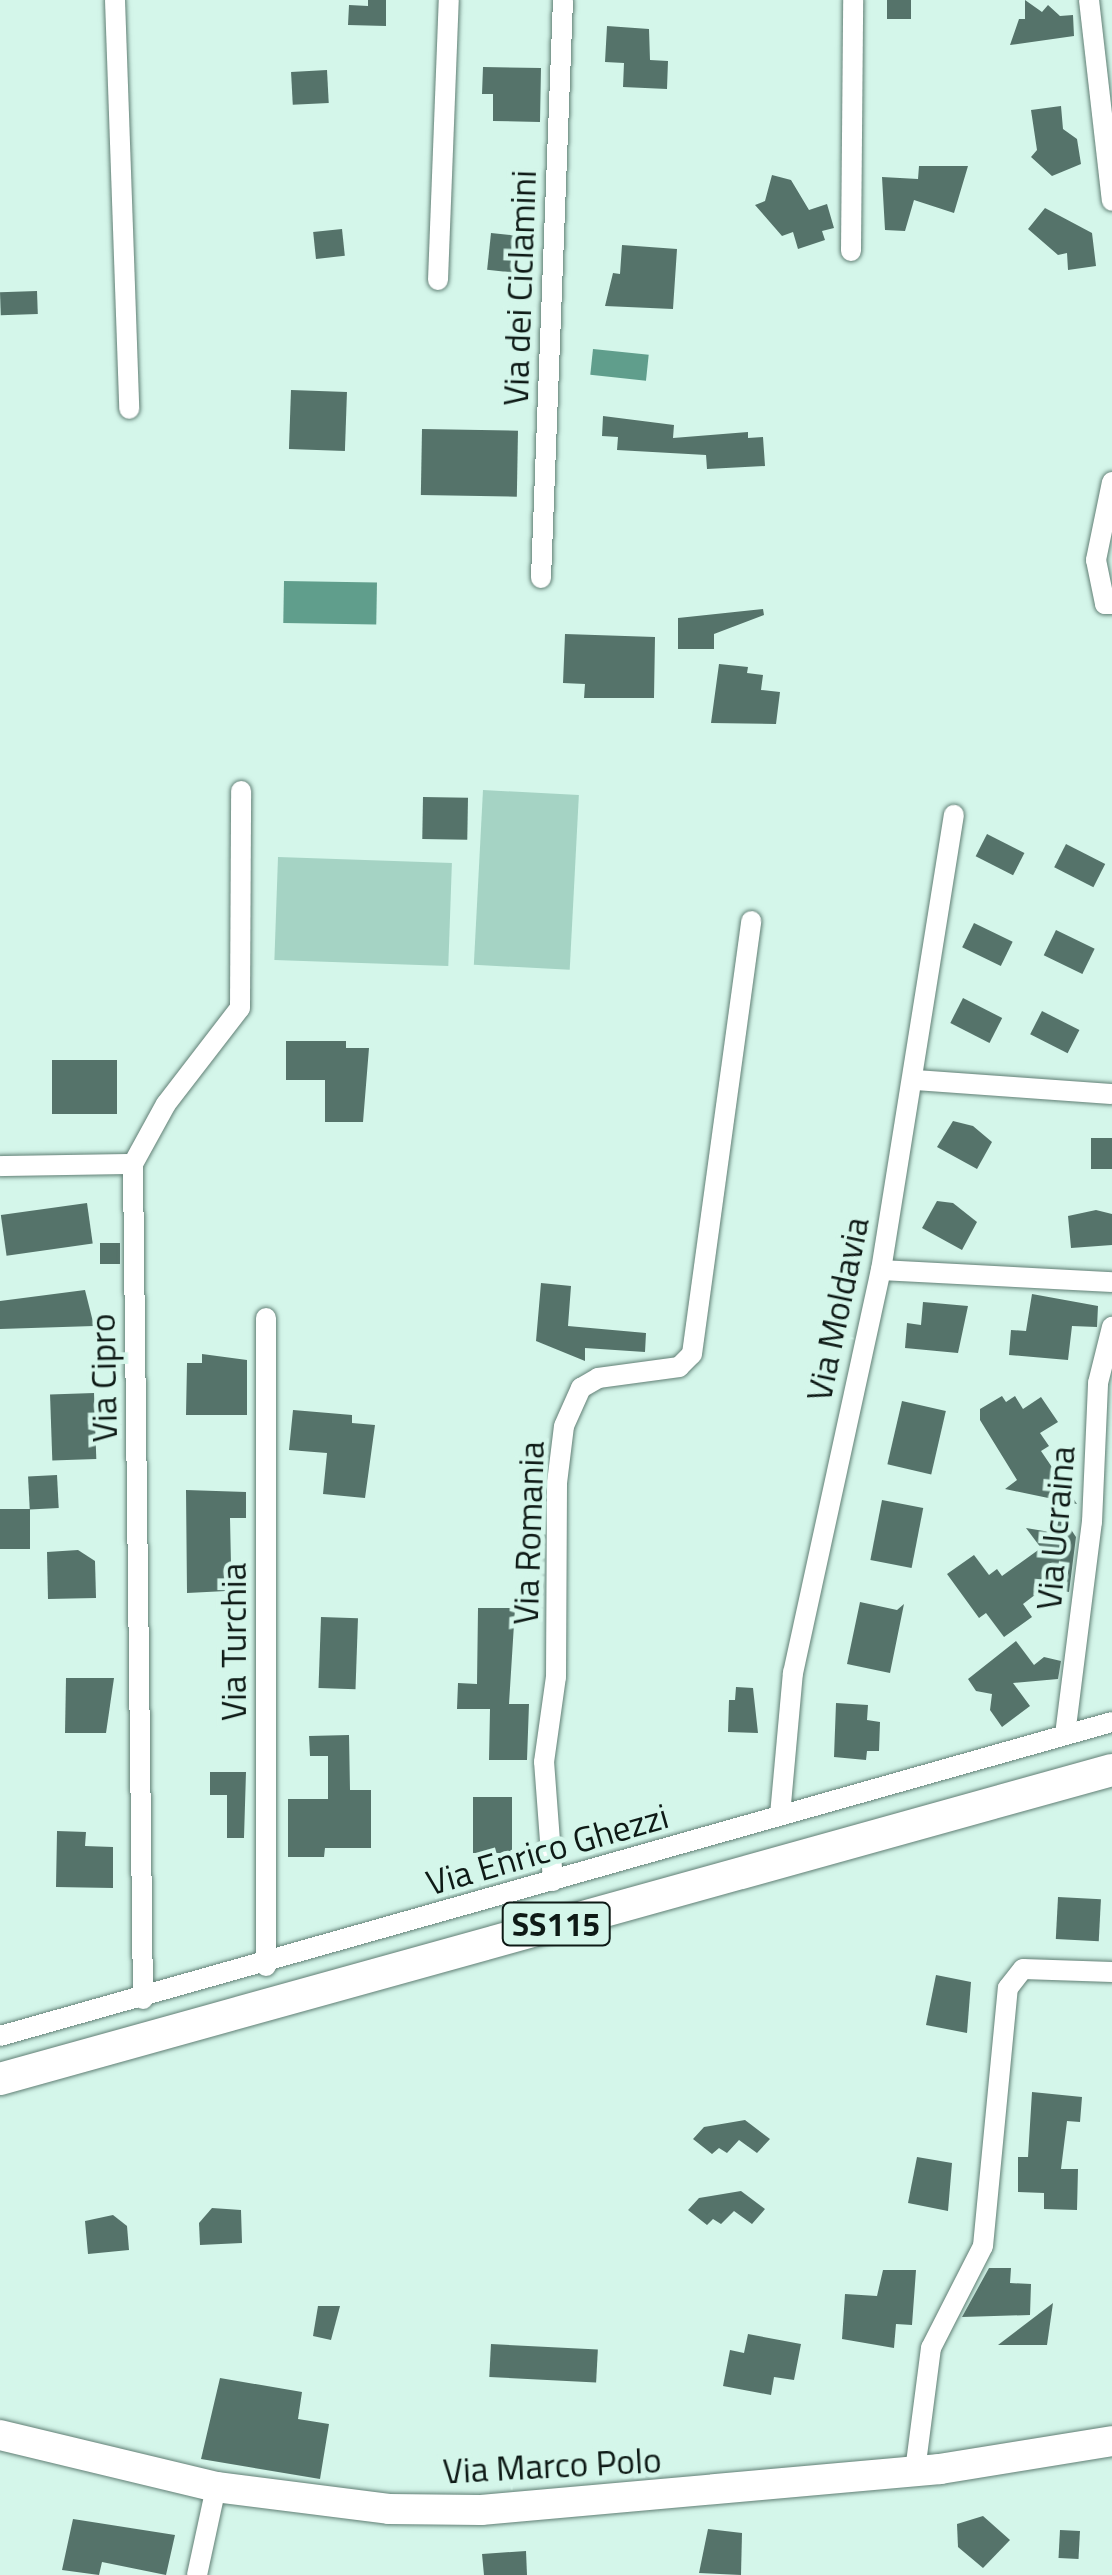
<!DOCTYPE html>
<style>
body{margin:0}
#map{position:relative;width:1112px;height:2575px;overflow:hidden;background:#d4f6ea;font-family:"Titillium Web",sans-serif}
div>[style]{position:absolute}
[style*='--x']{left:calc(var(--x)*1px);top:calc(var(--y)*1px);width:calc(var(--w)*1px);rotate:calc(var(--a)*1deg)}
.green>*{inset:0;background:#a5d3c4;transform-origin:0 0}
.water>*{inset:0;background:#609e8c;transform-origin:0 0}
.building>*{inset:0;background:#55736a;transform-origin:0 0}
.roads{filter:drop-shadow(0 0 2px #617f75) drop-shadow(0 0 2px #617f75)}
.street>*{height:20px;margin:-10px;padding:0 10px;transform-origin:10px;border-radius:10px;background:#fff}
.secondary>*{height:30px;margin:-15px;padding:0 15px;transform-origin:15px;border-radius:15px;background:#fff}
.primary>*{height:32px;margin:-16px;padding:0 16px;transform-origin:16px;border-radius:16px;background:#fff}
span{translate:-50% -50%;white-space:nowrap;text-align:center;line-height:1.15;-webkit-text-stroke:9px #d4f6ea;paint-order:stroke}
.shield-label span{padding:2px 8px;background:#d4f6ea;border:2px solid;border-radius:8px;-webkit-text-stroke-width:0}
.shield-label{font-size:32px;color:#0e1a16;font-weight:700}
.street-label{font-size:35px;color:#0e1a16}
</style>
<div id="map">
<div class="green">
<div style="left:483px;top:790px;width:96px;height:175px;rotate:3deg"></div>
<div style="left:278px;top:857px;width:174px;height:103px;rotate:2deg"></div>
</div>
<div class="water">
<div style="left:593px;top:349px;width:56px;height:26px;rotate:6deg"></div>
<div style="left:284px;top:581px;width:93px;height:42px;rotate:1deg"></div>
</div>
<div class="building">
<div style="clip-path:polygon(368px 0,386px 0,386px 26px,348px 25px,349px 5px,368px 6px)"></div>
<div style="left:887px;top:0;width:24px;height:19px"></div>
<div style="clip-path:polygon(1025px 0,1042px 12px,1048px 5px,1060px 16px,1073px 15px,1074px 36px,1010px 45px,1019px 19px,1025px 19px)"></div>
<div style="clip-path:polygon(607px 26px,649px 29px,650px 60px,668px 61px,667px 89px,623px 87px,624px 63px,605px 62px)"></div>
<div style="clip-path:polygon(483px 67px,541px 68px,540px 122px,493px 121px,493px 94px,482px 94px)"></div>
<div style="left:327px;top:70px;width:33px;height:36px;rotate:87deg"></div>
<div style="clip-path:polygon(1061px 106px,1063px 129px,1077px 139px,1081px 164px,1052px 176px,1031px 157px,1037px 150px,1031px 110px)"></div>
<div style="clip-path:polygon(919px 166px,968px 166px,954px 213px,914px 200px,905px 231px,885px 230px,882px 177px,918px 179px)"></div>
<div style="clip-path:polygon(772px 175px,791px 180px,809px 210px,827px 204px,834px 228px,822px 231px,825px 240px,798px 249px,793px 232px,782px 236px,755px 205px,765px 201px)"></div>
<div style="clip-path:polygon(1045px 208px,1092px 233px,1096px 266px,1068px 270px,1067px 253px,1058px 255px,1028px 229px)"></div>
<div style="left:342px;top:229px;width:27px;height:29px;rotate:84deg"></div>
<div style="left:491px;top:233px;width:31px;height:37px;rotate:6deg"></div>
<div style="clip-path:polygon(622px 245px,677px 249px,673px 309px,605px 306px,613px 273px,620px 274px)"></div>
<div style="left:37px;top:291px;width:23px;height:37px;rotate:88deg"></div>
<div style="left:291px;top:390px;width:56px;height:59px;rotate:2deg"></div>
<div style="clip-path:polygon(603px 416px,674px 425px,673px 438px,748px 432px,748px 438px,763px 437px,765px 466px,707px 469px,706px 455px,617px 450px,618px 437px,602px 436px)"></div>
<div style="left:422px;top:429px;width:96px;height:66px;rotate:1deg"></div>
<div style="clip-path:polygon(763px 609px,764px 615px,714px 634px,714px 649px,678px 649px,678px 618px)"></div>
<div style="clip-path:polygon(565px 634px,655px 637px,654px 698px,584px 698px,585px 684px,563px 683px)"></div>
<div style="clip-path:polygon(719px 664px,748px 667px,747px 673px,763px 675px,761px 690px,780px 692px,776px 724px,711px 723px)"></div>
<div style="left:423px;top:797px;width:45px;height:42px;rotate:1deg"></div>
<div style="left:987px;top:834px;width:42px;height:25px;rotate:27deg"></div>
<div style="left:1066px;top:844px;width:44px;height:26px;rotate:27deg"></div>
<div style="left:974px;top:923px;width:43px;height:27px;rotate:26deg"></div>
<div style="left:1056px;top:930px;width:43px;height:28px;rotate:26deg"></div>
<div style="left:963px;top:998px;width:44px;height:28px;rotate:27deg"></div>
<div style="left:1042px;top:1011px;width:42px;height:26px;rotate:27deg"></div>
<div style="clip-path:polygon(286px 1041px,346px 1041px,346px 1048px,369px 1048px,363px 1122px,325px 1122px,325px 1080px,286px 1080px)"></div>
<div style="left:52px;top:1060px;width:65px;height:54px"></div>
<div style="clip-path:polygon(953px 1121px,973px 1126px,992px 1142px,977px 1169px,937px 1147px)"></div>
<div style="left:1112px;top:1138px;width:31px;height:21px;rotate:90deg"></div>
<div style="clip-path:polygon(937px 1201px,953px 1203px,977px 1222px,962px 1250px,922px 1228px)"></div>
<div style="left:87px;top:1203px;width:41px;height:87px;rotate:82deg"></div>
<div style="clip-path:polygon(1096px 1210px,1112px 1214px,1112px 1245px,1071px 1248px,1068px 1216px)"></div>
<div style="left:100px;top:1243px;width:20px;height:21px"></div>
<div style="clip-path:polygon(541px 1283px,571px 1286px,568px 1326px,646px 1333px,645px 1352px,585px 1348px,585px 1361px,536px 1341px)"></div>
<div style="clip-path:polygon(85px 1290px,94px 1326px,0 1329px,0 1301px)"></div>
<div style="clip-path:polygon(1032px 1294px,1098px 1306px,1097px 1327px,1072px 1326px,1068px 1360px,1009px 1355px,1011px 1330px,1026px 1331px)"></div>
<div style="clip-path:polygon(923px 1302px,968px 1306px,958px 1353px,905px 1348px,907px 1323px,921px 1325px)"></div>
<div style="clip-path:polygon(202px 1354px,247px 1360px,247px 1415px,186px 1415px,187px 1363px,202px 1363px)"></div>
<div style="left:94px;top:1393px;width:66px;height:44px;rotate:88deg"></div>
<div style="clip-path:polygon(1002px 1396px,1006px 1402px,1015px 1396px,1023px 1409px,1041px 1397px,1058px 1422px,1040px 1433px,1049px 1446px,1041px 1451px,1077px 1504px,1005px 1489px,1017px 1480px,980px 1420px,980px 1409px)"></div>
<div style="left:902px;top:1401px;width:45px;height:65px;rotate:13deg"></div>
<div style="clip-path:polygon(293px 1410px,352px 1415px,352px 1423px,375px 1425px,365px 1498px,323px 1494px,327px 1453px,289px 1450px)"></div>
<div style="left:57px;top:1475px;width:33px;height:29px;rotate:87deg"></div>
<div style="clip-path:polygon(186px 1490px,246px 1492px,246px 1518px,230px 1518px,231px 1564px,246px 1564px,246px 1590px,187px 1593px)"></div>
<div style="left:882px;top:1500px;width:42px;height:61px;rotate:11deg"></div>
<div style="left:0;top:1509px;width:30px;height:40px"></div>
<div style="clip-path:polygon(1060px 1513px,1076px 1537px,1069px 1592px,1044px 1588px,1023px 1604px,1032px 1617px,1004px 1637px,986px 1613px,979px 1618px,947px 1574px,974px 1555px,989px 1575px,997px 1569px,1002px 1576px,1041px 1548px,1026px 1528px,1056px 1533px)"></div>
<div style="clip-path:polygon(78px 1550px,95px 1561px,96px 1598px,48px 1599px,47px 1552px)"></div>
<div style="clip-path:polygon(860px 1602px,897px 1610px,904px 1604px,890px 1673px,847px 1664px)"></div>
<div style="clip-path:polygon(478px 1608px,515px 1608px,509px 1704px,529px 1704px,527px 1760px,489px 1760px,490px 1709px,457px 1709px,458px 1683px,477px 1684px)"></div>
<div style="left:321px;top:1617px;width:37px;height:71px;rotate:2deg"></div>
<div style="clip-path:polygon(1016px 1641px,1034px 1665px,1044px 1657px,1061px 1661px,1058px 1679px,1013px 1683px,1030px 1706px,1002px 1727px,990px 1710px,992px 1694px,976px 1691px,968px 1679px)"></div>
<div style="clip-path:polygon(66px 1678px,114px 1678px,106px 1733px,65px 1733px)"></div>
<div style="clip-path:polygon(736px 1687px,753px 1688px,758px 1733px,728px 1732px,729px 1700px,735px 1700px)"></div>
<div style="clip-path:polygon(836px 1703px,868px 1705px,867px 1720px,880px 1722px,879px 1751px,867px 1751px,866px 1760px,834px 1757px)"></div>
<div style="clip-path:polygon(349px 1735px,350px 1790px,371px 1790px,371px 1848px,325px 1848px,324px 1857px,288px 1857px,288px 1799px,328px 1799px,328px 1756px,310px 1756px,309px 1736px)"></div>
<div style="clip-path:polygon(210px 1772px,246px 1772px,244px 1838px,227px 1838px,227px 1795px,210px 1795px)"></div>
<div style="left:473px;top:1797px;width:39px;height:56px"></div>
<div style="clip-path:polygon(57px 1831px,86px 1832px,85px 1846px,113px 1847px,113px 1888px,56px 1887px)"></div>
<div style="left:1058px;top:1897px;width:43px;height:42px;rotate:3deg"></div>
<div style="clip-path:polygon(936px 1975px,971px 1982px,967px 2033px,926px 2025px)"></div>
<div style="clip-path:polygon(1032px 2092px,1082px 2097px,1080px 2122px,1067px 2121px,1061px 2169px,1078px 2169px,1077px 2210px,1044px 2209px,1044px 2193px,1018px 2192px,1018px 2157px,1028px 2157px)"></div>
<div style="clip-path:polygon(745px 2120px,770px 2139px,757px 2153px,739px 2140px,727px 2153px,719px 2148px,712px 2154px,693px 2139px,704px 2127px)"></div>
<div style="clip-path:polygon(917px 2157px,952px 2163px,948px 2211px,908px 2203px)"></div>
<div style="clip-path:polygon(741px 2191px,765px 2209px,752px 2224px,734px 2211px,721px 2224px,713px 2219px,707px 2225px,688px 2210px,699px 2198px)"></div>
<div style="clip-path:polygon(212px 2208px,241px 2210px,242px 2243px,200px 2245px,199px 2223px)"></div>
<div style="clip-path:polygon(113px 2215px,127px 2226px,129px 2250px,88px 2254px,85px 2221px)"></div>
<div style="clip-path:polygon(989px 2268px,1011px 2268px,1010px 2283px,1031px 2284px,1030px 2315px,962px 2317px)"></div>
<div style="clip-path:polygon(883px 2270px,916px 2270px,912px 2325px,896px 2324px,894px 2348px,842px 2339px,845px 2294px,877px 2296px)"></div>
<div style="clip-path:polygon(1053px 2303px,1047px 2345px,998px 2345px)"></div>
<div style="clip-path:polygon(318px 2306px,340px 2306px,331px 2340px,313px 2336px)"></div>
<div style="clip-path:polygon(748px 2334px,801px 2344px,794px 2380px,774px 2377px,771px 2395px,723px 2386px,730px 2350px,744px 2353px)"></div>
<div style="left:491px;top:2344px;width:107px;height:33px;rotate:3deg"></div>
<div style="clip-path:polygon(220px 2378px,302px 2392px,298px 2419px,329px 2424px,320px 2479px,201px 2459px)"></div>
<div style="clip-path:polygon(983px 2516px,1010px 2540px,983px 2568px,958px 2547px,957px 2524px)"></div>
<div style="clip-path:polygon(73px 2519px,175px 2535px,166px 2575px,102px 2562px,99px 2575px,62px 2570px)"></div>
<div style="clip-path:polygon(708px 2529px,742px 2533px,741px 2575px,699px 2573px)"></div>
<div style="left:1060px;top:2530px;width:20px;height:28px;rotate:3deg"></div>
<div style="clip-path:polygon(526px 2551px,527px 2575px,484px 2575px,482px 2554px)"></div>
</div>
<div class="roads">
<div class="street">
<div style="--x:115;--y:0;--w:409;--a:88"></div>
<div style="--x:1089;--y:0;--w:202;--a:83.5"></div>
<div style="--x:851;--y:251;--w:251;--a:-89.5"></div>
<div style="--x:438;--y:280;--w:280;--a:-87.8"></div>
<div style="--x:1112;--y:482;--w:80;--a:101.6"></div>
<div style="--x:1096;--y:560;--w:45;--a:78.4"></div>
<div style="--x:1105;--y:604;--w:7;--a:0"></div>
<div style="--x:541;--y:578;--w:578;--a:-87.82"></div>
<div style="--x:915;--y:1080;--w:197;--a:4.1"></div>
<div style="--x:0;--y:1166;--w:133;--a:-0.9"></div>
<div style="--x:881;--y:1270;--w:231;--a:3"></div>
<div style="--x:1065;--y:1735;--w:215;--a:-82.8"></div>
<div style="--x:1092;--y:1522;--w:139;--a:-87.5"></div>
<div style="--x:1098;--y:1383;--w:58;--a:-76"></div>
<div style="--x:780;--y:1815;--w:143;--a:-84.8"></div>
<div style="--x:793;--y:1673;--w:412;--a:-77.7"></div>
<div style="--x:881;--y:1270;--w:461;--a:-80.9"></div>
<div style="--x:553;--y:1881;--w:119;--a:-94.3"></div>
<div style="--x:544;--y:1762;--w:86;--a:-82"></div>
<div style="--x:556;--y:1677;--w:194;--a:-89.7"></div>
<div style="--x:557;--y:1483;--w:57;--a:-83"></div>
<div style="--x:564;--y:1426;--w:42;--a:-65.9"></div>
<div style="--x:581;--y:1388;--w:20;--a:-30"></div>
<div style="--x:598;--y:1378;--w:82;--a:-7.7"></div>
<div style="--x:679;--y:1367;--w:18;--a:-45"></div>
<div style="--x:692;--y:1354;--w:437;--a:-82.2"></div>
<div style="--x:266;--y:1966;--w:648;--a:-90"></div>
<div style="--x:143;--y:1999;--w:835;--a:-90.69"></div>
<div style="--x:133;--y:1164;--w:68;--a:-61.2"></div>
<div style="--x:166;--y:1104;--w:121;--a:-52.4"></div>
<div style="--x:240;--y:1008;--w:217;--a:-89.7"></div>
<div style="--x:0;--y:2036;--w:1155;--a:-15.77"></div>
<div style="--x:915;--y:2471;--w:124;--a:-82.6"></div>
<div style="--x:931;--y:2348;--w:114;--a:-63"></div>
<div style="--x:983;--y:2246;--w:259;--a:-84.5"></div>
<div style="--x:1008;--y:1988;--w:24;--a:-52"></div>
<div style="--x:1023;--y:1969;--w:89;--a:1.9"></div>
<div style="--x:197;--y:2575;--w:90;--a:-77.8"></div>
</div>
<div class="secondary">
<div style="--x:0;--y:2435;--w:222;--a:13.5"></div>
<div style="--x:216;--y:2487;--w:174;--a:7.2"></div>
<div style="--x:389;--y:2509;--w:92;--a:0.6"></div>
<div style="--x:481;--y:2510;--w:461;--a:-5.1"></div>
<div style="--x:940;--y:2469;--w:174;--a:-9.2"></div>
</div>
<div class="primary">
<div style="--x:0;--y:2079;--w:1154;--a:-15.53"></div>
</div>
</div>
<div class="shield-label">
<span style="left:556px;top:1924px">SS115</span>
</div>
<div class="street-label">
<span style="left:519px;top:288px;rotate:-88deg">Via dei Ciclamini</span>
<span style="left:837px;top:1309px;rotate:-78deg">Via Moldavia</span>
<span style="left:103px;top:1378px;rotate:-91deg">Via Cipro</span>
<span style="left:1055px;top:1528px;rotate:-85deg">Via Ucraina</span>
<span style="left:528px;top:1533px;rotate:-88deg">Via Romania</span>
<span style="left:233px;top:1642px;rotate:-90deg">Via Turchia</span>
<span style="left:547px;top:1849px;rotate:-16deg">Via Enrico Ghezzi</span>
<span style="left:552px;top:2465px;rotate:-3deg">Via Marco Polo</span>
</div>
</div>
